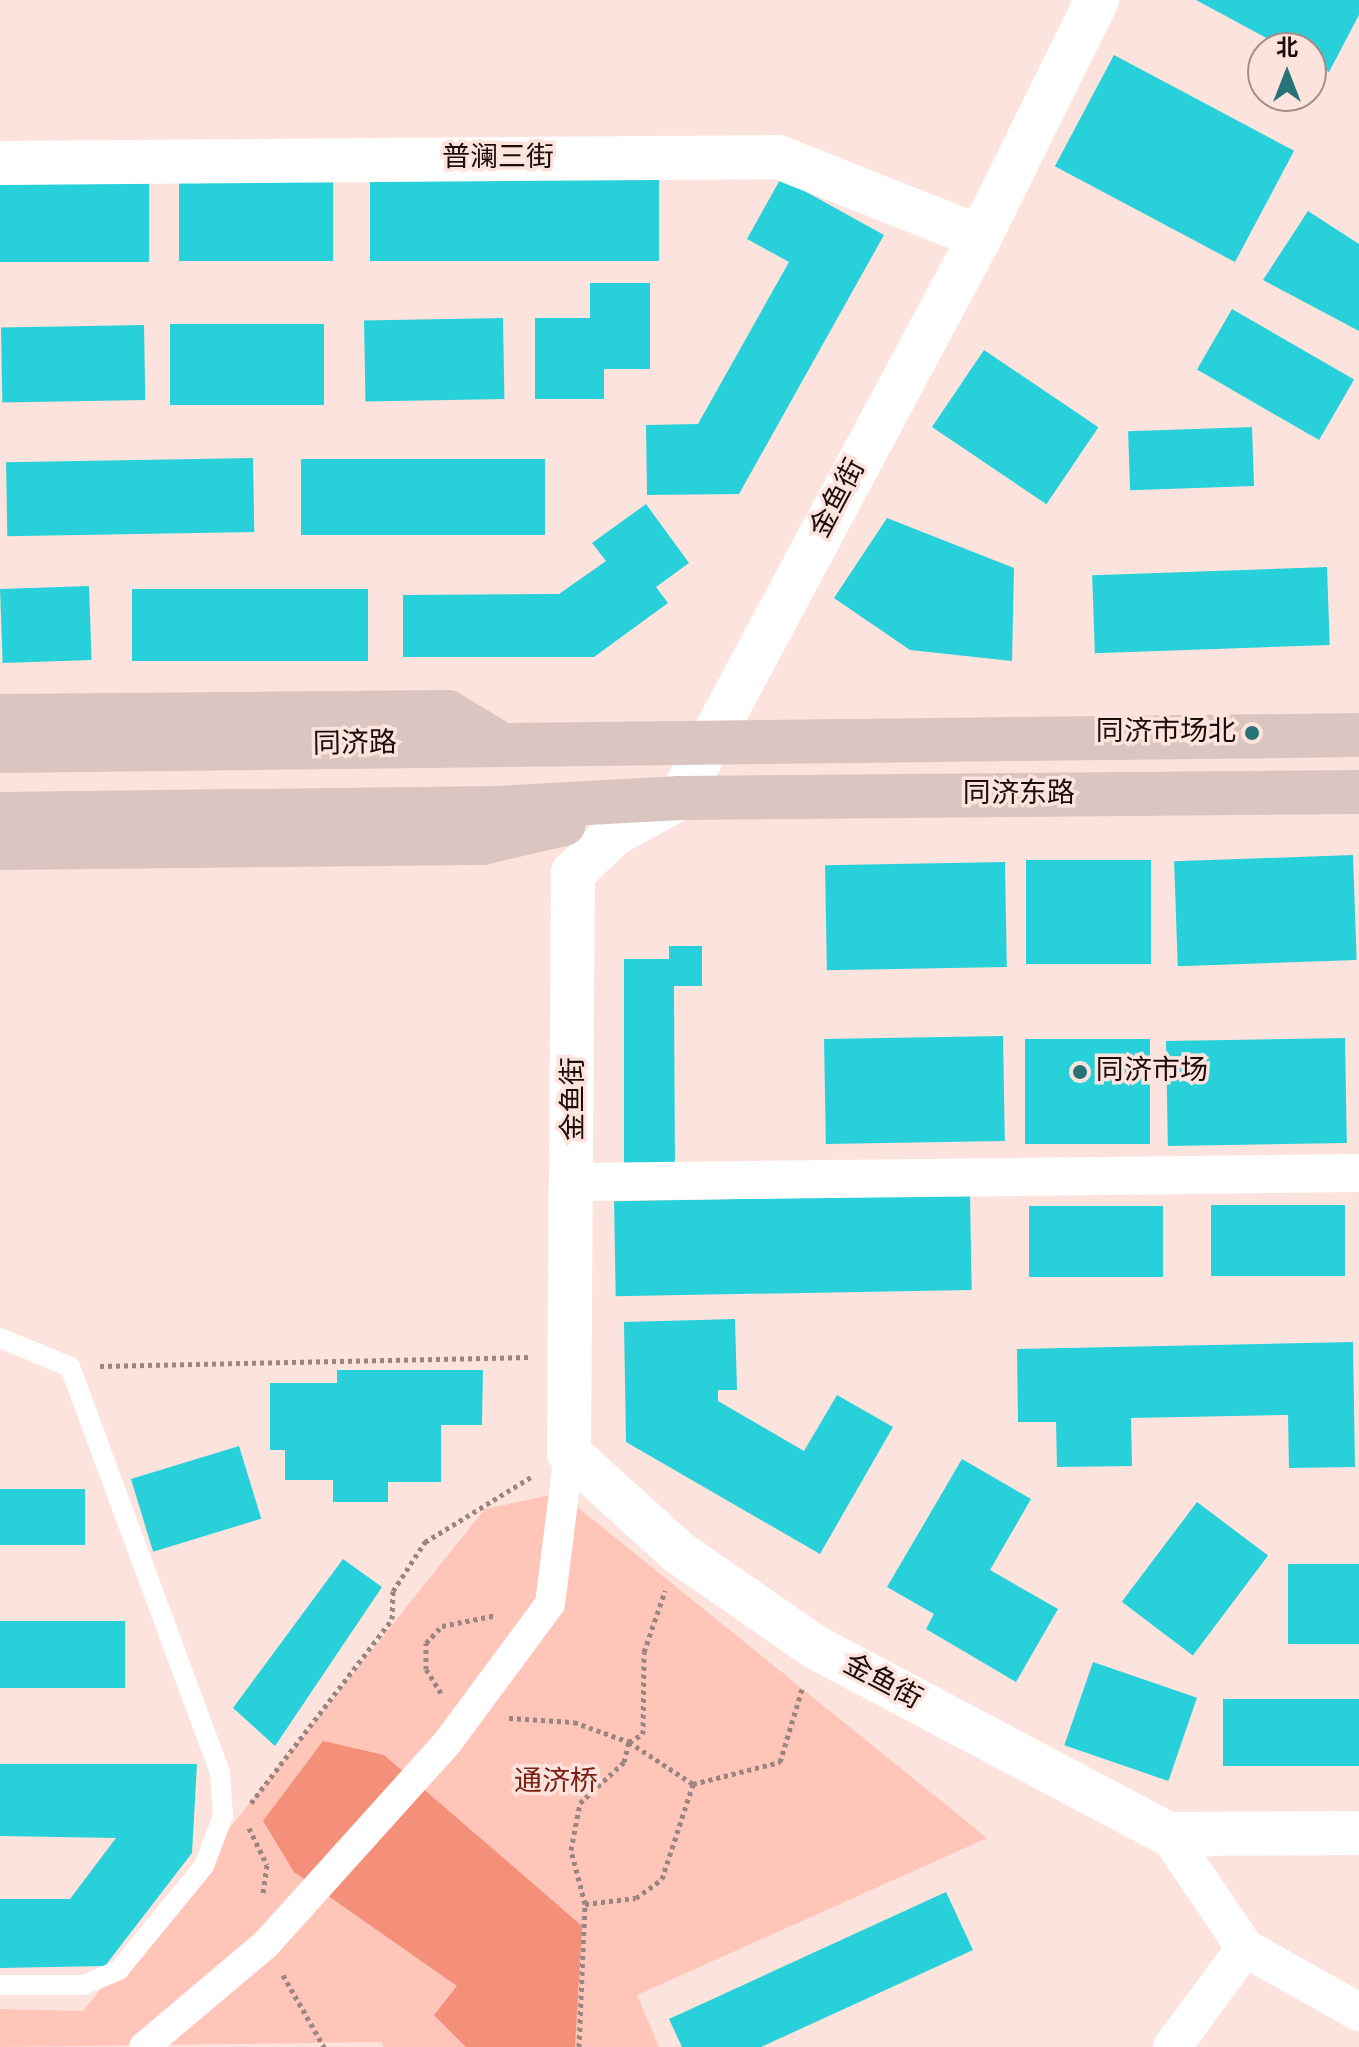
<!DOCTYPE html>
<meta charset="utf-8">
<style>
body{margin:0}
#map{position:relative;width:1359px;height:2047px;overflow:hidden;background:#fde3dd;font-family:Overpass,"Noto Sans SC",sans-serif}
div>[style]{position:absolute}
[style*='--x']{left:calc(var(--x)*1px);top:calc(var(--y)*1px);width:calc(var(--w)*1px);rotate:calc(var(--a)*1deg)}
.green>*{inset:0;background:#ffc5b9}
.water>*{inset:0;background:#f48f7a}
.building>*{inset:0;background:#28d0da;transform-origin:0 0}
.path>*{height:5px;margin-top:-2.5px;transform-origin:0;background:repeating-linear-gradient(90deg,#9a8580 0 4px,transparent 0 8px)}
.service>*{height:20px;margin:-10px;padding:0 10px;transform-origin:10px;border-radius:10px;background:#fff}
.pedestrian>*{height:30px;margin:-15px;padding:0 15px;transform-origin:15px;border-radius:15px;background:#fff}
.minor>*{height:38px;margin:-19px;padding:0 19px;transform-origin:19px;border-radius:19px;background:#fff}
.tertiary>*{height:44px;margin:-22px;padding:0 22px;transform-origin:22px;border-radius:22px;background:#fff}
.secondary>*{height:44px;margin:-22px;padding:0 22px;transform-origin:22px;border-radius:22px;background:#dbc5c0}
.dots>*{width:22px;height:22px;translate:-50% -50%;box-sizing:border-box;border:4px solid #fde3dd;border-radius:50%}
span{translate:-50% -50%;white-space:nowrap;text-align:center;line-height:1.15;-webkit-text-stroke:7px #fde3dd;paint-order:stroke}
.street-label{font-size:28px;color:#1b0d0a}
.poi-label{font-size:28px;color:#1b0d0a}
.right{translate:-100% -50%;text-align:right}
.left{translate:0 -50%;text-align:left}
.park-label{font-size:28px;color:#7a2112}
.north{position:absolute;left:1247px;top:32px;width:80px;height:80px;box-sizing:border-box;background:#fde3dd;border:2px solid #a38d89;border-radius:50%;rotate:0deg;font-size:22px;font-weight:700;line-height:32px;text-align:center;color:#1b0d0a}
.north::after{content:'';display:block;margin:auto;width:28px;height:36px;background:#287378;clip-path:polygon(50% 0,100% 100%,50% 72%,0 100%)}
</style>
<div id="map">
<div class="green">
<div style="clip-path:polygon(560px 1493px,987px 1838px,637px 1995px,659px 2047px,384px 2047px,381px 2042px,0 2047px,0 2009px,83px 2011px,485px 1509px)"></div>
</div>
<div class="water">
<div style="clip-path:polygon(323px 1741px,384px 1755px,582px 1926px,575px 2047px,466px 2047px,434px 2015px,457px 1986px,294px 1872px,263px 1821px)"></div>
</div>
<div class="building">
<div style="clip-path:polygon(1196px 0,1359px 0,1359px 15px,1329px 72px,1311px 62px,1311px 48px,1285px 48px)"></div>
<div style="left:1114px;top:55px;width:204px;height:126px;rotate:28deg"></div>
<div style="left:659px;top:178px;width:83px;height:289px;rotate:90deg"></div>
<div style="clip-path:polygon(781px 178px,884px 235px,739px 494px,647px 495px,646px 425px,698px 424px,789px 262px,747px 239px)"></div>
<div style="left:333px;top:180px;width:81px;height:154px;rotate:90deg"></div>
<div style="left:149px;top:181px;width:81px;height:149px;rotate:90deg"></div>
<div style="clip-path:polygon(1308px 211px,1359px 244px,1359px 331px,1263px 280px)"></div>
<div style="clip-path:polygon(590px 283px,650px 283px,650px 369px,604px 369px,604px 399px,535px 399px,535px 318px,590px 318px)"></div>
<div style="left:1232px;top:309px;width:141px;height:70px;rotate:30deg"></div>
<div style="left:503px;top:318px;width:81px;height:139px;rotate:89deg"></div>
<div style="left:170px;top:324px;width:154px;height:81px"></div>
<div style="left:144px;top:325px;width:75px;height:143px;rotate:89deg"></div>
<div style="left:984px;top:350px;width:138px;height:93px;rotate:34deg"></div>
<div style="left:1252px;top:427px;width:59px;height:124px;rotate:88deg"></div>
<div style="left:253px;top:458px;width:74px;height:247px;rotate:89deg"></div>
<div style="left:301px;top:459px;width:244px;height:76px"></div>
<div style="clip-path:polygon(646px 504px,689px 563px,656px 587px,668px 603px,594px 657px,403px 657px,403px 595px,559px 594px,606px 561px,592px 543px)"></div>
<div style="clip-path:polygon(887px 518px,1014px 568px,1012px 661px,910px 650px,834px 598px)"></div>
<div style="left:1327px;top:567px;width:78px;height:235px;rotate:88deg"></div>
<div style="left:89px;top:586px;width:74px;height:89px;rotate:88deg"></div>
<div style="left:132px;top:589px;width:236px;height:72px"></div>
<div style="left:1353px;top:855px;width:105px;height:179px;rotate:88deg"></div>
<div style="left:1026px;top:860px;width:125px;height:104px"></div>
<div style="left:1005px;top:862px;width:105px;height:180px;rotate:89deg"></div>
<div style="clip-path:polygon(669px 946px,702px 946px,702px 986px,674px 986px,675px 1171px,624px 1171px,624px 959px,669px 959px)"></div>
<div style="left:1003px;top:1036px;width:105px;height:179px;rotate:89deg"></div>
<div style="left:1345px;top:1038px;width:105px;height:179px;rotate:89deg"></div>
<div style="left:1025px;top:1039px;width:125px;height:105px"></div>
<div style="left:970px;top:1195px;width:95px;height:356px;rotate:89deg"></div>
<div style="left:1211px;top:1205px;width:134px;height:71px"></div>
<div style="left:1029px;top:1206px;width:134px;height:71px"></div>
<div style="clip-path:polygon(735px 1319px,737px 1390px,718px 1390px,718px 1401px,804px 1451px,837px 1395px,893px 1427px,820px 1554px,626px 1442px,624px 1322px)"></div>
<div style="clip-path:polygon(1353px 1342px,1355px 1467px,1289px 1468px,1288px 1415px,1131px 1418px,1132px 1466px,1057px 1467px,1056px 1422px,1018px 1422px,1017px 1349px)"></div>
<div style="clip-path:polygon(337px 1370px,483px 1370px,482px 1425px,441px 1425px,441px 1482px,388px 1482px,388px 1502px,333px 1502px,333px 1480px,285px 1480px,285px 1450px,270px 1450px,270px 1383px,337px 1383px)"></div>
<div style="left:239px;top:1446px;width:76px;height:113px;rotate:73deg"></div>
<div style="clip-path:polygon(962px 1459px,1031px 1499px,990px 1570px,1058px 1609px,1016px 1682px,926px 1629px,934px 1614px,887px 1587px)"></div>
<div style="left:0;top:1489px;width:85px;height:56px"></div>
<div style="left:1197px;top:1502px;width:89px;height:125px;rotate:37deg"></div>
<div style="clip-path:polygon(343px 1559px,382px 1587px,275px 1746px,233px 1708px)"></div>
<div style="left:1359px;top:1564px;width:80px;height:71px;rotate:90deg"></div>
<div style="left:125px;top:1621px;width:67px;height:125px;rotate:90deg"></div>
<div style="left:1093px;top:1662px;width:110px;height:88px;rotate:19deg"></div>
<div style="left:1359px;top:1699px;width:67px;height:136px;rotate:90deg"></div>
<div style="clip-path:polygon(0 1764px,197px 1764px,192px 1853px,105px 1966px,0 1968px,0 1899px,70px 1899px,116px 1838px,0 1836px)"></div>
<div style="clip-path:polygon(946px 1892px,973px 1950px,761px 2047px,682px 2047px,669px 2019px)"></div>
</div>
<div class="path">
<div style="--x:100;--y:1366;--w:430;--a:-1.2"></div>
<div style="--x:441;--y:1693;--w:28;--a:-122"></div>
<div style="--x:426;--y:1669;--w:26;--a:-90"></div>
<div style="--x:426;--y:1643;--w:23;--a:-47"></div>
<div style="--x:442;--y:1626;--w:56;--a:-11.3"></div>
<div style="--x:509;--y:1718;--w:65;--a:3.5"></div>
<div style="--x:574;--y:1722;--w:59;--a:20"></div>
<div style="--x:629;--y:1742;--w:16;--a:-30"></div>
<div style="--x:643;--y:1734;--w:82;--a:-89.3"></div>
<div style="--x:644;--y:1652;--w:65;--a:-71"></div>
<div style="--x:251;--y:1803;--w:232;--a:-52.5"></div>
<div style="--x:392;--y:1619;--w:28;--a:-88"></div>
<div style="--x:393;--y:1591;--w:59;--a:-56.9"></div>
<div style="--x:425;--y:1542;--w:124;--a:-31.5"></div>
<div style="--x:249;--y:1828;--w:41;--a:64.1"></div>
<div style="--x:267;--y:1865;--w:29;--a:98"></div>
<div style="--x:585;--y:1904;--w:51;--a:-6.7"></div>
<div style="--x:636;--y:1898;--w:32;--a:-36"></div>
<div style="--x:662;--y:1879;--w:100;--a:-71.9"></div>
<div style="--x:283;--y:1975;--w:83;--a:60.3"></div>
<div style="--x:579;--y:2047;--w:143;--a:-87.6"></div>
<div style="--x:585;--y:1904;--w:56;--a:-104.5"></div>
<div style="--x:571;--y:1850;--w:48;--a:-79.2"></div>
<div style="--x:580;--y:1803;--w:60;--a:-43"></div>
<div style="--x:624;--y:1762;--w:21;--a:-76"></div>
<div style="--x:629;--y:1742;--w:77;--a:33.3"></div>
<div style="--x:693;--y:1784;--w:90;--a:-14.2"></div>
<div style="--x:780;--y:1762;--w:79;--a:-73.2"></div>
</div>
<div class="service">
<div style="--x:0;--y:1338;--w:76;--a:22.5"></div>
<div style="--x:70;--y:1367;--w:432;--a:69.7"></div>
<div style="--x:220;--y:1772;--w:44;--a:86.1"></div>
<div style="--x:223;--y:1816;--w:53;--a:110.8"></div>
<div style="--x:204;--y:1866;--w:134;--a:129.3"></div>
<div style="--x:119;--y:1970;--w:38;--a:157"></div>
<div style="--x:84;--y:1985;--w:84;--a:180"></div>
</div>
<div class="pedestrian">
<div style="--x:144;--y:2047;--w:160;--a:-40.2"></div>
<div style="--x:266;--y:1944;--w:270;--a:-48"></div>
<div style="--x:447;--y:1743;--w:173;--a:-53.5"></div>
<div style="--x:550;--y:1604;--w:152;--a:-82.8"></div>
</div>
<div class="minor">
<div style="--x:576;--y:1182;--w:783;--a:-0.66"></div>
<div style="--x:1168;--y:1834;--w:138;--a:56"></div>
<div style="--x:1245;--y:1948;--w:131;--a:29.3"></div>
<div style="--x:1172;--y:2047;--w:123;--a:-53.6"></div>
</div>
<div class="tertiary">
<div style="--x:1097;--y:0;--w:264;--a:116.3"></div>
<div style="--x:980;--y:237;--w:636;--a:118.14"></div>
<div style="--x:680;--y:798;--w:75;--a:151.4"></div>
<div style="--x:614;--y:834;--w:57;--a:136.4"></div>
<div style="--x:573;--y:873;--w:580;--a:90.4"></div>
<div style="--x:569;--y:1453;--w:147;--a:42.2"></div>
<div style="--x:678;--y:1552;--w:167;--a:34.7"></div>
<div style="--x:815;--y:1647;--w:399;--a:27.9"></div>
<div style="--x:1168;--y:1834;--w:191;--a:-0.3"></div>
<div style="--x:0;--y:163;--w:778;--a:-0.44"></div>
<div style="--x:778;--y:157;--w:217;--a:21.6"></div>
</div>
<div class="secondary">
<div style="--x:0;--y:716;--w:448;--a:-0.5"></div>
<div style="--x:448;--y:712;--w:60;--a:31.3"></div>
<div style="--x:0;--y:751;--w:1359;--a:-0.67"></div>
<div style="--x:0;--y:814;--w:496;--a:-0.7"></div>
<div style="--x:496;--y:808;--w:184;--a:-3.1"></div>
<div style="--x:680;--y:798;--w:679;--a:-0.51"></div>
<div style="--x:0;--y:848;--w:482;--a:-0.6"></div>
<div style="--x:482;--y:843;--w:84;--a:-13"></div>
</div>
<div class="dots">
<div style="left:1252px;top:733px;background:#287378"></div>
<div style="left:1080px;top:1072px;background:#287378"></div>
</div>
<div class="street-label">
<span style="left:498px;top:159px">普澜三街</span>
<span style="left:839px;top:499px;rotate:-62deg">金鱼街</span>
<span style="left:355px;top:745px;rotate:-1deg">同济路</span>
<span style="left:1019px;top:795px">同济东路</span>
<span style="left:575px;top:1099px;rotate:-90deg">金鱼街</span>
<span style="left:882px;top:1683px;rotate:28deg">金鱼街</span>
</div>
<div class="poi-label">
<span class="right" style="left:1236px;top:733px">同济市场北</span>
<span class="left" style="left:1096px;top:1072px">同济市场</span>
</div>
<div class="park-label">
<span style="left:556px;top:1783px">通济桥</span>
</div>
<div class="north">北</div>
</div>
